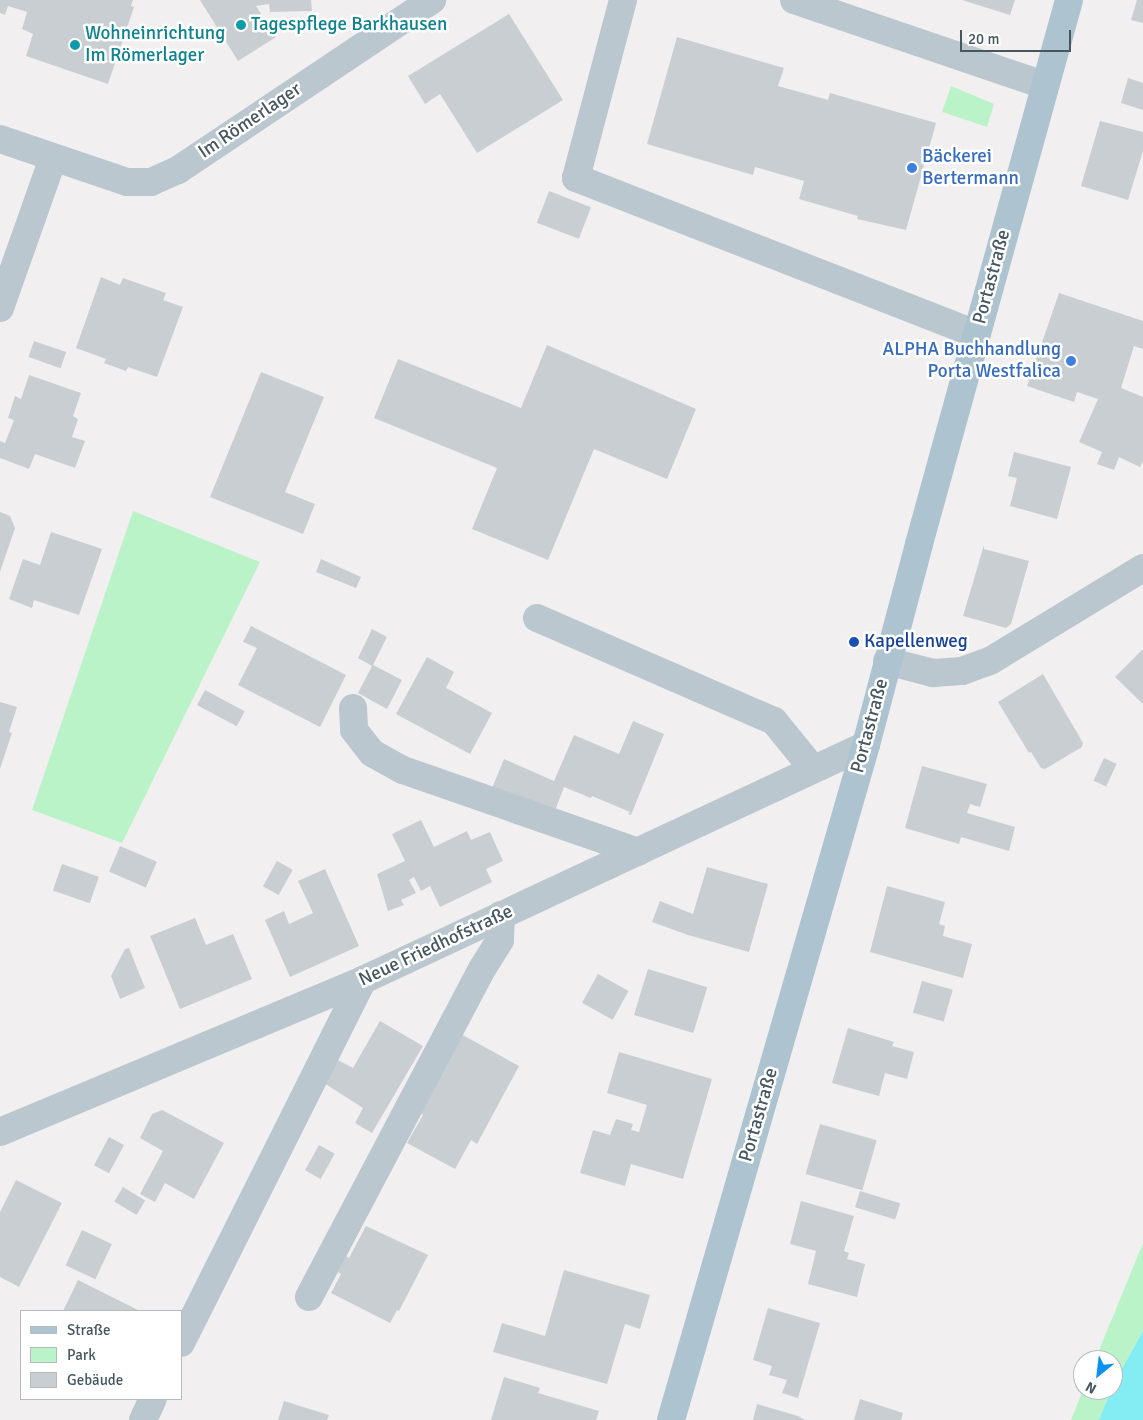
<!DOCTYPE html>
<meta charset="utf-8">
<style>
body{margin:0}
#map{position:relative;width:1143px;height:1420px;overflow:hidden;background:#f2eff0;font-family:Signika,sans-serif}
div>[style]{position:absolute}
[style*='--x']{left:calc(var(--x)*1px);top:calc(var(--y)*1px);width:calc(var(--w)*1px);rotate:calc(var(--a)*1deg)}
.green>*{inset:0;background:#bbf3c8}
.water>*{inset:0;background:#84ecf3}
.building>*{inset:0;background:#c9ced3;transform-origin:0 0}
.minor>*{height:28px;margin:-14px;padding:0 14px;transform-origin:14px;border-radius:14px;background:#bac7ce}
.major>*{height:28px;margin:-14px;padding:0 14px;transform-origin:14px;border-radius:14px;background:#adc4d0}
.dots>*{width:14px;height:14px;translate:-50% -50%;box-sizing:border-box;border:2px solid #fff;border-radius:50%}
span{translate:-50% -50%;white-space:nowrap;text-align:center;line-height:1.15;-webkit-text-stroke:5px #fff;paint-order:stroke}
.culture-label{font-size:19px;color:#0d838f}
.left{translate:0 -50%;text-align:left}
.street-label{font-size:19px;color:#46575f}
.shop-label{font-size:19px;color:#366cbe}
.right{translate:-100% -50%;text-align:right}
.transit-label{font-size:19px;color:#164399}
.legend{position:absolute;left:20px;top:1310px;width:162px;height:90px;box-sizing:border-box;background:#fff;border:1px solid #b5bcbf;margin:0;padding:6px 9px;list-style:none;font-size:15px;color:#46575f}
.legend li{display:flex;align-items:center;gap:10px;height:25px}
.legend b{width:25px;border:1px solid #b5bcbf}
.north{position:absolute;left:1073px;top:1350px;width:50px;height:50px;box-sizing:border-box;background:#fff;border:1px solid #b5bcbf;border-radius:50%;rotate:209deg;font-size:14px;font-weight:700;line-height:20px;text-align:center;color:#46575f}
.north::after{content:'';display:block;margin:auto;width:18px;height:22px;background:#0b91f1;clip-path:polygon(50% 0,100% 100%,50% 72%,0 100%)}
.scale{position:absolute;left:960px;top:30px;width:111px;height:22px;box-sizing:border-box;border:2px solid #46575f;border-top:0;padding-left:6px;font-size:15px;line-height:18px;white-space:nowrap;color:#46575f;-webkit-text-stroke:4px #fff;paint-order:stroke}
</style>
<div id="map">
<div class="green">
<div style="clip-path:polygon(951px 86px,994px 104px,987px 127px,942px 112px)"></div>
<div style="clip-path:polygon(133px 511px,260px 562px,122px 843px,32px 810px)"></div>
<div style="clip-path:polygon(1143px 1243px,1143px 1331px,1113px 1385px,1113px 1360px,1095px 1360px)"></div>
<div style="clip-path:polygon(1083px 1390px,1111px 1390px,1099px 1420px,1071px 1420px)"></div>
</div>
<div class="water">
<div style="clip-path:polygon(1143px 1331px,1143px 1420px,1099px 1420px,1113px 1385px)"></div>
</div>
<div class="building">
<div style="clip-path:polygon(0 0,133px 0,131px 6px,134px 7px,108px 84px,26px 56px,33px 34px,22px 29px,27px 12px,8px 6px,5px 15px,0 13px)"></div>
<div style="clip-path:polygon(200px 0,311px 0,312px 11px,270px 12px,269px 4px,256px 6px,276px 37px,238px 61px)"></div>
<div style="clip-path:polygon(962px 0,1015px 0,1010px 15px)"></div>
<div style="clip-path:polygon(1137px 0,1143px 0,1143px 23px,1131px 20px)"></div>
<div style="clip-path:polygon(509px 14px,563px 100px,477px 153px,440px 94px,425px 104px,408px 76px)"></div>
<div style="clip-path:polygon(677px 37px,784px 68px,778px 86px,828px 100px,830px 93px,936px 123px,906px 230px,857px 219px,858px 216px,799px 199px,804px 181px,755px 167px,753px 175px,647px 144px)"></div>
<div style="clip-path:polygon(1128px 78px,1143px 83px,1143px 110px,1121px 103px)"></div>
<div style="clip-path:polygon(1100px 121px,1143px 132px,1143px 151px,1128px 200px,1081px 186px)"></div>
<div style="left:549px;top:191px;width:45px;height:34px;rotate:21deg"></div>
<div style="clip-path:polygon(101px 277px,120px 285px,123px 278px,166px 293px,163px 300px,183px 307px,157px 377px,128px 367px,126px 371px,104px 363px,106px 359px,76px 348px)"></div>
<div style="clip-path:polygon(1059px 293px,1143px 321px,1143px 349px,1134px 346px,1121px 388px,1143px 397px,1143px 461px,1140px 467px,1119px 457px,1114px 470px,1097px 464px,1102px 452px,1079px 442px,1098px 399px,1077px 392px,1074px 402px,1027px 386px)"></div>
<div style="left:34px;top:341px;width:34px;height:17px;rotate:19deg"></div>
<div style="clip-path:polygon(547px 345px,696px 409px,667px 479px,594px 449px,548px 560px,472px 529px,497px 468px,374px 418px,398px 359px,521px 408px)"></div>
<div style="clip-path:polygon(261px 372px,324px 397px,285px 492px,315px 504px,303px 534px,210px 497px)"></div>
<div style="clip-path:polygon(29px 375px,81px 393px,73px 416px,78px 419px,72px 437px,85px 441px,75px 468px,35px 454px,29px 469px,0 458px,0 441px,5px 443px,14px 420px,8px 418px,15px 396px,21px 399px)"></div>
<div style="clip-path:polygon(1014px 452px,1071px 467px,1057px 519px,1010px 506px,1017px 478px,1008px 476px)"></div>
<div style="clip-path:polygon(0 512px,10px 516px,15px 528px,0 572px)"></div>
<div style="clip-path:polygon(51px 532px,102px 549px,79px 615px,34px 600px,32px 608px,9px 599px,23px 559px,40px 565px)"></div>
<div style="clip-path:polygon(984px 545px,984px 549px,1029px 561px,1011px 624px,1006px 628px,963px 616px)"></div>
<div style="clip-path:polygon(321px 559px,361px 577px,356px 588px,316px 572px)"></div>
<div style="clip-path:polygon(251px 626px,346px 675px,320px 727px,238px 685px,257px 648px,243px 642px)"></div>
<div style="clip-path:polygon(372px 629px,387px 637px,373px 665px,402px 680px,387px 709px,358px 693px,372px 666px,358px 658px)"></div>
<div style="clip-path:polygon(1142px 650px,1143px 651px,1143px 704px,1115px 677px)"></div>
<div style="clip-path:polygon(427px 657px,454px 672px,446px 688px,492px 713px,470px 754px,396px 714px)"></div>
<div style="clip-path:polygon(1043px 674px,1083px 743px,1082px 747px,1045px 769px,1041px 768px,1031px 752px,1029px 753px,998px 702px)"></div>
<div style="left:205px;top:690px;width:45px;height:17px;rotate:28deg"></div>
<div style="clip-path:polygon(0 702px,17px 707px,9px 732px,12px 733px,0 769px)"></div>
<div style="clip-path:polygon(633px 721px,664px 734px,631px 815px,628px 814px,630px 812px,592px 796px,591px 798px,564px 787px,551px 821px,488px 798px,504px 759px,554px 781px,574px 735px,619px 754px)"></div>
<div style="left:1104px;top:758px;width:14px;height:25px;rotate:25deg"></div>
<div style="clip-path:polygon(922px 766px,987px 784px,980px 807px,970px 804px,967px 813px,1015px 827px,1009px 851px,961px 837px,959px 844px,905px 828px)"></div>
<div style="clip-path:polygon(421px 820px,434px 847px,467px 831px,471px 840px,490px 832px,503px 861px,486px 869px,492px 882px,440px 907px,430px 886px,421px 891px,414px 877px,409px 880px,416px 893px,401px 900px,404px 905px,388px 911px,377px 874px,405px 861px,392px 834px)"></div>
<div style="left:120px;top:846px;width:40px;height:28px;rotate:23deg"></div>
<div style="left:277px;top:861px;width:18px;height:29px;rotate:29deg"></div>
<div style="left:62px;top:864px;width:39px;height:28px;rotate:19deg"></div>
<div style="clip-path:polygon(707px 867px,768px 884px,749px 952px,688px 935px,652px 922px,660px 901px,693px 914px)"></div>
<div style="clip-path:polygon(325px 869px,359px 946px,290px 977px,265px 920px,284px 911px,289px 924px,313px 913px,298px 881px)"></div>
<div style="clip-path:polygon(887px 886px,945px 902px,939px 924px,945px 926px,943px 936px,972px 944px,963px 978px,870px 952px)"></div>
<div style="clip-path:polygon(195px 918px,206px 945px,233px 934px,252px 979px,180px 1009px,150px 936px)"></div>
<div style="clip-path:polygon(129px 948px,145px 988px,120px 999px,111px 976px,125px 949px)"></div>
<div style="left:648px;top:969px;width:62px;height:48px;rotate:17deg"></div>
<div style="left:598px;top:974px;width:35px;height:33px;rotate:29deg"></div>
<div style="left:922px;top:981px;width:32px;height:33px;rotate:16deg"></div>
<div style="clip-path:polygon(380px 1021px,423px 1046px,372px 1133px,355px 1123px,363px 1108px,321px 1081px,334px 1058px,353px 1068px)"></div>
<div style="clip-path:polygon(848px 1028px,894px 1042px,892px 1046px,914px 1052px,907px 1079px,885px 1073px,879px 1096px,832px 1083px)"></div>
<div style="clip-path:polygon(459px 1033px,519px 1066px,477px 1144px,471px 1140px,455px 1169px,407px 1143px,423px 1115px,417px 1111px)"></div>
<div style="clip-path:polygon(619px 1052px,712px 1079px,683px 1179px,631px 1164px,625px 1186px,580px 1173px,593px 1130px,610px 1135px,616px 1119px,633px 1124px,631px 1130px,639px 1132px,647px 1105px,607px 1093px)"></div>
<div style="clip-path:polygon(162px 1110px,224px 1143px,194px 1199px,165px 1183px,155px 1202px,140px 1194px,163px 1151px,140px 1138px,152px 1114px)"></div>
<div style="left:820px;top:1124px;width:59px;height:52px;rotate:16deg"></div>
<div style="left:109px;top:1137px;width:17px;height:32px;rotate:28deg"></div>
<div style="left:319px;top:1145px;width:18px;height:29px;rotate:29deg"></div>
<div style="clip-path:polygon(16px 1180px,62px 1203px,19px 1287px,0 1277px,0 1212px)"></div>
<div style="left:123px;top:1187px;width:26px;height:17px;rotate:31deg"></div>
<div style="left:860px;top:1191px;width:42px;height:17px;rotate:17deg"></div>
<div style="clip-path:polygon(801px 1201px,854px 1216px,844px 1251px,849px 1253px,847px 1259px,865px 1264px,857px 1297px,808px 1284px,816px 1251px,790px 1244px)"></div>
<div style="clip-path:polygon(366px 1226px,428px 1255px,399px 1311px,397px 1310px,390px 1323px,331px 1293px,341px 1274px,338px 1272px,346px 1256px,349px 1258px)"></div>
<div style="left:82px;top:1230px;width:33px;height:39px;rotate:25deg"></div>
<div style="clip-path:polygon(564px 1270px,650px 1295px,640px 1329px,625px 1324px,607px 1384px,493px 1352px,502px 1323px,545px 1336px)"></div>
<div style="clip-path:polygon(78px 1280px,140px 1311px,63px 1311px)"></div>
<div style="clip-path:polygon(768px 1308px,820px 1323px,798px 1398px,782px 1393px,787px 1380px,769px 1375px,772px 1366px,753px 1360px)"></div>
<div style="clip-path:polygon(504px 1377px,540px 1388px,538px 1393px,599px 1411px,596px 1420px,491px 1420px)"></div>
<div style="clip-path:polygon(860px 1399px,903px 1413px,901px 1420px,854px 1420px)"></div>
<div style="clip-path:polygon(284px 1401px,329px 1415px,327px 1420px,278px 1420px)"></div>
<div style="clip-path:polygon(757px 1404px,798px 1416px,805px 1420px,753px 1420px)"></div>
</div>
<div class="minor">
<div style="--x:623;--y:0;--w:184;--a:104.8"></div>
<div style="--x:576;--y:178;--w:429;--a:21.3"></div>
<div style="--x:794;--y:0;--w:264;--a:18.8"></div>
<div style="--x:0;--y:139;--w:134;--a:18.7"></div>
<div style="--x:127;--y:182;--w:24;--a:0"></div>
<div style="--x:151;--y:182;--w:30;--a:-24"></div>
<div style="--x:178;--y:170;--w:306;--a:-33.8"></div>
<div style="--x:0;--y:308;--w:159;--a:-70.5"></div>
<div style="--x:537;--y:618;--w:258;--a:23.5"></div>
<div style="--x:774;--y:721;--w:62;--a:50.9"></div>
<div style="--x:887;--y:661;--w:48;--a:14.6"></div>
<div style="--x:933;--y:673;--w:29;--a:-4"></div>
<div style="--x:962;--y:671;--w:30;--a:-20"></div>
<div style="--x:990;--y:661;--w:179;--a:-31.3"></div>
<div style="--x:353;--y:708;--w:22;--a:87"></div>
<div style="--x:354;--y:730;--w:29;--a:52"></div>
<div style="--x:372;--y:753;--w:35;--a:29"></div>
<div style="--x:403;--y:770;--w:249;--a:19.2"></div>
<div style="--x:0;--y:1132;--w:394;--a:-22.7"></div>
<div style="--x:363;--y:980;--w:555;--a:-25.04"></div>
<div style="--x:309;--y:1297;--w:371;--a:-62.2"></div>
<div style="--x:482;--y:969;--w:34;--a:-58"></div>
<div style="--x:500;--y:940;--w:25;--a:-88"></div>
<div style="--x:181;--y:1343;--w:406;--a:-63.4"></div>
<div style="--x:143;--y:1420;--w:23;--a:-65"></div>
</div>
<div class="major">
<div style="--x:671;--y:1420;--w:703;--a:-73.89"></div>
<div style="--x:866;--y:745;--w:208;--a:-75.2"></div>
<div style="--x:919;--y:544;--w:564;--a:-74.58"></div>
</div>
<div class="dots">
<div style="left:241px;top:25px;background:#0f9aa8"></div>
<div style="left:75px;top:45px;background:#0f9aa8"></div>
<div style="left:912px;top:168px;background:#3f7fe0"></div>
<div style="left:1071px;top:361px;background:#3f7fe0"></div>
<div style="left:854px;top:642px;background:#1a4fb4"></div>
</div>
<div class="culture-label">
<span class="left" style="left:251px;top:25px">Tagespflege Barkhausen</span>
<span class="left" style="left:85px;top:45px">Wohneinrichtung<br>Im Römerlager</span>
</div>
<div class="street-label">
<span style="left:250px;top:121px;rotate:-34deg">Im Römerlager</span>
<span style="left:992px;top:277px;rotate:-75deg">Portastraße</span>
<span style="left:870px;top:726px;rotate:-75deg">Portastraße</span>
<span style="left:436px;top:946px;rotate:-25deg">Neue Friedhofstraße</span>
<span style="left:759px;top:1115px;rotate:-74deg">Portastraße</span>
</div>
<div class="shop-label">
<span class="left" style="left:922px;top:168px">Bäckerei<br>Bertermann</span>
<span class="right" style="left:1061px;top:361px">ALPHA Buchhandlung<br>Porta Westfalica</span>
</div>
<div class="transit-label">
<span class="left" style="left:864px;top:642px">Kapellenweg</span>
</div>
<ul class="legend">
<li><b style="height:6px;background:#adc4d0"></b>Straße</li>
<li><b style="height:14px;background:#bbf3c8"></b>Park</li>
<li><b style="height:14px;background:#c9ced3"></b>Gebäude</li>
</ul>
<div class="north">N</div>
<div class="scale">20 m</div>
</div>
